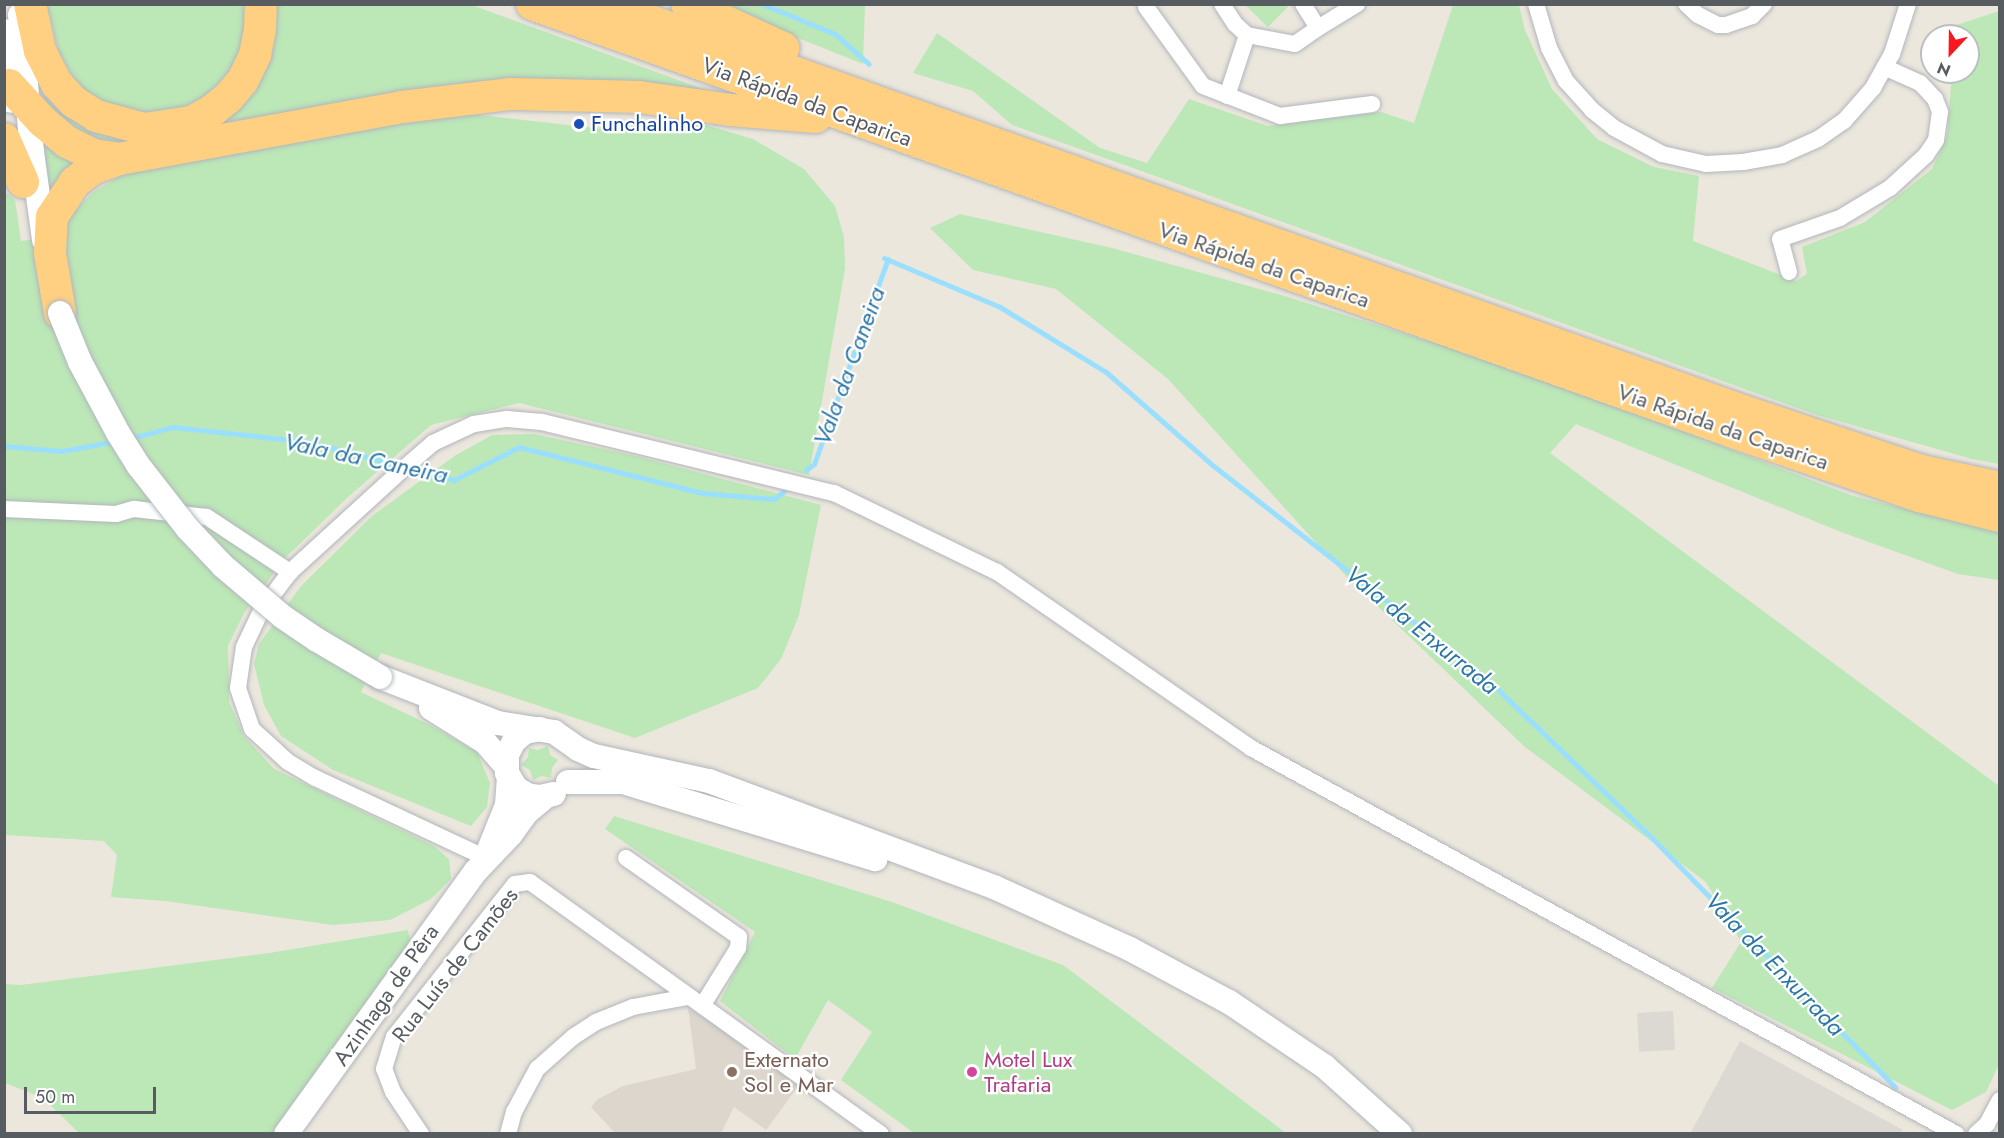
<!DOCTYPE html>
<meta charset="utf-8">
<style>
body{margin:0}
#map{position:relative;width:2004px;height:1138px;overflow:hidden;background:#ece7dd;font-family:Jost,sans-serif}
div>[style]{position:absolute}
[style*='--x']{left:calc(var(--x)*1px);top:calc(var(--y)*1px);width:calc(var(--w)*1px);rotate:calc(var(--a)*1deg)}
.industrial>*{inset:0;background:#dcd9d3;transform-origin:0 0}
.education>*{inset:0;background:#dcd6cc}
.green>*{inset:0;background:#bce7b7}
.stream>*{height:5px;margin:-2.5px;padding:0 2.5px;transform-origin:2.5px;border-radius:2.5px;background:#9bdfff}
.roads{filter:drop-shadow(0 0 2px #b1b6bb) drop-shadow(0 0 2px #b1b6bb)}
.street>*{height:16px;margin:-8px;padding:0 8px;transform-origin:8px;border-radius:8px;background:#fff}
.secondary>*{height:24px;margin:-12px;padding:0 12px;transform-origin:12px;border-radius:12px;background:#fff}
.highway>*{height:32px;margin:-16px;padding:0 16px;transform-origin:16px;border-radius:16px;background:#ffd082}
.bridges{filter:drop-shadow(0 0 2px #b2b7bd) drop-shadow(0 0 2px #b2b7bd)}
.secondary-bridge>*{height:24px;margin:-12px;padding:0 12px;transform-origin:12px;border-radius:12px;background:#fff}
.dots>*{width:16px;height:16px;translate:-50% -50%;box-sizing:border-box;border:3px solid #fff;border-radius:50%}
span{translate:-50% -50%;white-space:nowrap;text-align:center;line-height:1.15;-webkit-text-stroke:4.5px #fff;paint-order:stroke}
.street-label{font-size:22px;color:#575c61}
.transit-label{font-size:22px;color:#164399}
.left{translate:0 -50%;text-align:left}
.education-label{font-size:22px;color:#785e54}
.hotel-label{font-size:22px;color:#b23c85}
.water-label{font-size:24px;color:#2d77a7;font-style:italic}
.frame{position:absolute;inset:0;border:6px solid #575c61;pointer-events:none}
.north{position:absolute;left:1920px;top:24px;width:60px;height:60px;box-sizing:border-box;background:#fff;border:2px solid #bcbec0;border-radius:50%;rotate:202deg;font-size:16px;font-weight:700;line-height:24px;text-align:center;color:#575c61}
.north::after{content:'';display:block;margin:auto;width:21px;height:27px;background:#f91720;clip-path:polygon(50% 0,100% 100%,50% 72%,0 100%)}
.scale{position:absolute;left:24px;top:1087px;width:132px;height:27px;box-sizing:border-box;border:3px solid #575c61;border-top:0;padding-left:8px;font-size:18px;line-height:21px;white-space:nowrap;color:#575c61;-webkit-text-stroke:4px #fff;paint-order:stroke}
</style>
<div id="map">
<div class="industrial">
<div style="left:1673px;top:1011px;width:39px;height:36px;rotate:87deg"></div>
<div style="clip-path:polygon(1740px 1041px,1903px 1130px,1899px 1134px,1690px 1134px)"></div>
</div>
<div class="education">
<div style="clip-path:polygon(688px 1008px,736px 1037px,800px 1084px,766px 1130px,734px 1107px,721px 1133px,615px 1133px,591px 1107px,598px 1099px,623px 1086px,696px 1069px)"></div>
</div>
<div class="green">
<div style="clip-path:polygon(469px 4px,703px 89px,700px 92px,119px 144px,90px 140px,47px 107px,35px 71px,53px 95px,196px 130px,269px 5px)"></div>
<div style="clip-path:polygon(47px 5px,244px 5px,248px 26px,236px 64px,206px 96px,169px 113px,134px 112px,108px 106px,79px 87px,59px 53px)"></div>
<div style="clip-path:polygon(726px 5px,865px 5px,863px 64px,748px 18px)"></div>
<div style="clip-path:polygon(1245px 5px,1286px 5px,1288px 7px,1268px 27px)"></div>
<div style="clip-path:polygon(1453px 5px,1519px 5px,1525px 30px,1552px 89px,1597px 139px,1654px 167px,1699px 176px,1693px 241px,1796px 281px,1807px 274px,1802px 247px,1865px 222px,1932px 169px,1947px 136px,1951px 86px,1947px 72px,1968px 72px,1968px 36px,1936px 36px,1935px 32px,1999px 11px,1999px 464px,1972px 459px,1817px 415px,1147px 173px,1012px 125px,973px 91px,913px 73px,937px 33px,1100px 148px,1147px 163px,1189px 99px,1268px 126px,1381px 112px,1414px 123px)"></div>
<div style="clip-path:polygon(444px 111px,622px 131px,706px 125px,753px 139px,804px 169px,835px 206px,844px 237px,845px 269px,809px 475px,519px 403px,431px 425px,347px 498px,284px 559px,244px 613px,228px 646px,229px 702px,244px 736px,274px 769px,434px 846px,449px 859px,451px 879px,431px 899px,390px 920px,333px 925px,165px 901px,111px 897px,117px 855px,104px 841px,5px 835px,4px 191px,15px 200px,21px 241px,64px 236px,69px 218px,93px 192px,129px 171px)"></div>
<div style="clip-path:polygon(43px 137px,86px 162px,50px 192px,47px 173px)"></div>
<div style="clip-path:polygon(960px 214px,1112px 248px,1281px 295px,1527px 372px,1853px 496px,1999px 531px,1999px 580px,1958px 574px,1841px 532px,1576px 424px,1550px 453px,1999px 786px,2000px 1062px,1986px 1092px,1952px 1110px,1712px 988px,1741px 942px,1706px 882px,1525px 747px,1347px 577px,1168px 379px,1056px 289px,973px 270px,930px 228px)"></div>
<div style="clip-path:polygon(534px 434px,640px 457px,821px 505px,799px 615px,781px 659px,758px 688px,635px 738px,381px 653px,361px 692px,430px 725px,477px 752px,490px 783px,487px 807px,471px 826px,333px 770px,281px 736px,264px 705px,254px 664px,259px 644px,301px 586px,372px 516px,456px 455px,492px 435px)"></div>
<div style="clip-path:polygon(548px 746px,550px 755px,558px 760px,552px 768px,551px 778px,542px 776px,533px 780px,530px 770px,521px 765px,528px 757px,529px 748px,538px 750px)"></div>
<div style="clip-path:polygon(614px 816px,892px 902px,1063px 965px,1286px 1133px,914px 1133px,841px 1080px,872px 1032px,828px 1000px,795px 1059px,720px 1001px,755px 932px,605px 829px)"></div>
<div style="clip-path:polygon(408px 930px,411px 945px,276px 1133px,79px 1133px,43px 1098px,5px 1083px,4px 984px,21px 985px,269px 953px)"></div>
</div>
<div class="stream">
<div style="--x:762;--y:4;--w:79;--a:22.3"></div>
<div style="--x:835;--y:34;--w:45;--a:41.4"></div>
<div style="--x:884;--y:258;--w:126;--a:22.9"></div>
<div style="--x:1000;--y:307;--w:124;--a:31.5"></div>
<div style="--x:1106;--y:372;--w:140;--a:41.2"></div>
<div style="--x:1211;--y:464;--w:355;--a:38"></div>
<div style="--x:1491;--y:683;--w:225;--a:43.9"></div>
<div style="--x:1653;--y:839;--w:347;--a:45.7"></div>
<div style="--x:128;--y:439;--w:47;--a:-14.9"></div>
<div style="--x:173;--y:427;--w:137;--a:6.3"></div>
<div style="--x:309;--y:442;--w:95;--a:14.6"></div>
<div style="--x:4;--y:446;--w:58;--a:4.9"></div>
<div style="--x:62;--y:451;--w:55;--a:-10.5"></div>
<div style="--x:410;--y:468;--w:46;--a:15.3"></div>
<div style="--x:454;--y:480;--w:73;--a:-26.9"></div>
<div style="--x:519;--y:447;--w:189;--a:14.1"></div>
<div style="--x:702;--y:493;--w:72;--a:4.8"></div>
<div style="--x:774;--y:499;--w:14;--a:-39"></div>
<div style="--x:806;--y:470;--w:10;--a:-37"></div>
<div style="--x:814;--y:464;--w:218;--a:-70.2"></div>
</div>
<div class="roads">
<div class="street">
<div style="--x:1222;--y:4;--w:24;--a:57"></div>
<div style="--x:1235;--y:24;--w:16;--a:43"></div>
<div style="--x:1247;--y:35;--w:49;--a:10.6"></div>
<div style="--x:1295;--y:44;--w:28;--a:-35"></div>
<div style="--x:1318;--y:28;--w:28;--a:-122"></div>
<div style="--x:1536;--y:4;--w:46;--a:73.5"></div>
<div style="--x:1549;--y:48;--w:37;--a:63"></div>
<div style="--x:1566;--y:81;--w:39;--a:48"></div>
<div style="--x:1592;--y:110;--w:28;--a:39"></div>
<div style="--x:1614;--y:128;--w:55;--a:28.4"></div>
<div style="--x:1662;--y:154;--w:45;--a:12.8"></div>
<div style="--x:1706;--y:164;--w:37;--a:-3"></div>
<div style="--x:1743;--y:162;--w:40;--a:-10"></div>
<div style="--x:1782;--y:155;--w:39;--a:-24"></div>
<div style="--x:1818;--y:139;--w:32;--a:-35"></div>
<div style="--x:1844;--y:121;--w:44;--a:-48.7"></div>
<div style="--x:1873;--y:88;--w:39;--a:-61"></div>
<div style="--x:1892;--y:54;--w:52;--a:-72.3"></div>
<div style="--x:1686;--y:4;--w:16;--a:43"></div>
<div style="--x:1698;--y:15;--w:22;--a:27"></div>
<div style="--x:1718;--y:25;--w:8;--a:0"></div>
<div style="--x:1726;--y:25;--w:28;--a:-19"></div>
<div style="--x:1752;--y:16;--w:17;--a:-45"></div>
<div style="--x:1146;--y:7;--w:97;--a:54.2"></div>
<div style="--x:1203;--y:86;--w:83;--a:21.3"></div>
<div style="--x:1280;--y:116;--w:93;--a:-7.4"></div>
<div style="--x:1318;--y:28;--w:46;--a:-31.6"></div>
<div style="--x:1227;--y:96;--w:64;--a:-71.8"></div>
<div style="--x:1789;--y:272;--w:34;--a:-105"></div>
<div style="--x:1780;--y:239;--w:64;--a:-19.3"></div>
<div style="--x:1840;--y:218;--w:58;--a:-31"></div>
<div style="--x:1890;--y:188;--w:49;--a:-42.5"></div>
<div style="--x:1926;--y:155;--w:18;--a:-56"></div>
<div style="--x:1936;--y:140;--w:28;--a:-82"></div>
<div style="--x:1940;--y:112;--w:14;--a:-111"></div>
<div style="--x:1935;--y:99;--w:22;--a:-133"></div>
<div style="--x:1920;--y:83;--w:39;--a:-156"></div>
<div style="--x:4;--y:509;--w:112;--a:2.6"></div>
<div style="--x:116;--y:514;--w:19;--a:-16"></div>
<div style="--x:134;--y:509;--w:73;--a:6.3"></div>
<div style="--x:207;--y:517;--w:100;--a:33.5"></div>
<div style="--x:486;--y:858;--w:189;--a:-154.9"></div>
<div style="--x:315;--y:778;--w:31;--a:-149"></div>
<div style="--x:288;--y:762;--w:49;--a:-137.5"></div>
<div style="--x:252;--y:729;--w:43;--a:-108.9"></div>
<div style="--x:238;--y:688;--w:41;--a:-81.7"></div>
<div style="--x:244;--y:647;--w:42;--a:-64.7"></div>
<div style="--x:262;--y:609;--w:46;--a:-52.9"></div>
<div style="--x:290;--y:572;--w:142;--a:-42.4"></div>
<div style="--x:395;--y:476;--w:50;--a:-41"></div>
<div style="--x:433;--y:443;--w:45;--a:-24.9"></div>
<div style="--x:474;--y:424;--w:33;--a:-9"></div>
<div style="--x:507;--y:419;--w:35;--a:5"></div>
<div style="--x:542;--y:422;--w:301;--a:13.7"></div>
<div style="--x:834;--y:493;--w:181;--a:25.9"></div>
<div style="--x:997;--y:572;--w:309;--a:34.7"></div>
<div style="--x:1251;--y:748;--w:804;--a:28.7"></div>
<div style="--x:626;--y:858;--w:138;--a:35"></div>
<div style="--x:739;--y:937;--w:11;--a:95"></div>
<div style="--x:738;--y:948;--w:68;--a:121.8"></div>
<div style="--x:421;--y:1134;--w:50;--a:-123.7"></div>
<div style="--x:393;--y:1092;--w:25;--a:-111"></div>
<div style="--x:384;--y:1069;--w:34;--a:-73"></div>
<div style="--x:394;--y:1037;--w:195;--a:-51.7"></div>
<div style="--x:515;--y:884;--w:15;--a:-8"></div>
<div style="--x:530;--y:882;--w:432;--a:35.7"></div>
<div style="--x:508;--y:1134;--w:23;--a:-75"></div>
<div style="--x:514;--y:1112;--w:49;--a:-61.9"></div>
<div style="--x:537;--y:1069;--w:48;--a:-41.6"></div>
<div style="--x:573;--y:1037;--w:27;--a:-33"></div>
<div style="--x:596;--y:1022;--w:40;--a:-22"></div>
<div style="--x:633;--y:1007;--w:56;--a:-10.3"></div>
<div style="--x:1976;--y:1134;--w:15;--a:-42"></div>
<div style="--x:1987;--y:1124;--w:27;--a:-62"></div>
</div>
<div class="secondary">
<div style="--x:20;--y:15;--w:138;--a:85"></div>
<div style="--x:32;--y:152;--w:89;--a:82.2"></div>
<div style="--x:4;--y:31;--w:70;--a:84.3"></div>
<div style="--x:380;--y:677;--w:127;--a:21.3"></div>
<div style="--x:498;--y:723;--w:57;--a:9.1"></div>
<div style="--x:554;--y:732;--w:29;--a:35"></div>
<div style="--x:578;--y:749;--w:17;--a:24"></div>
<div style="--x:594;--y:756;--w:118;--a:12.3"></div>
<div style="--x:709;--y:781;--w:306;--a:20.4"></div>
<div style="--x:996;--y:888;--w:147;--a:24.5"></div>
<div style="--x:1130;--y:949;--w:112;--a:28.2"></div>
<div style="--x:1229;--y:1002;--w:115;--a:34"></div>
<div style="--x:1324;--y:1066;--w:102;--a:41.8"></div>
<div style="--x:431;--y:708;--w:64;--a:32.2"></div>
<div style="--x:485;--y:742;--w:32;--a:49"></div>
<div style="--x:540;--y:729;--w:15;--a:169"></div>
<div style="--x:525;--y:732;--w:14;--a:141"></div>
<div style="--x:514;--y:741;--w:16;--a:117"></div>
<div style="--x:507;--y:755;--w:18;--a:90"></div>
<div style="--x:507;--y:773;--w:17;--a:59"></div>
<div style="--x:516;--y:788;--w:13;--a:32"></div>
<div style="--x:527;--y:795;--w:13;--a:9"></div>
<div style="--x:540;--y:797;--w:14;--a:-12"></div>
<div style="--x:568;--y:782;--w:55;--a:0"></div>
<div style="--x:623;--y:782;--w:264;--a:17"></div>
<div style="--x:488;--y:852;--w:51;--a:-68"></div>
<div style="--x:507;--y:805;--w:27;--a:-86"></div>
<div style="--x:286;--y:1134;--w:324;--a:-54.2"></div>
<div style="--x:476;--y:871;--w:51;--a:-46.6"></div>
<div style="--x:511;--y:834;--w:26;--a:-54"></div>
<div style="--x:526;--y:813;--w:26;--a:-40"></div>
</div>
<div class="highway">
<div style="--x:30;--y:4;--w:48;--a:78"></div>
<div style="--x:40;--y:51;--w:37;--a:63"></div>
<div style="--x:57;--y:84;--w:25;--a:47"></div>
<div style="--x:74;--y:102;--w:26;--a:32"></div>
<div style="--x:96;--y:116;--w:51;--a:14.9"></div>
<div style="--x:145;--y:129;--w:48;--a:-8.5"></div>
<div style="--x:192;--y:122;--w:24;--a:-30"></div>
<div style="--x:213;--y:110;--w:19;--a:-39"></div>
<div style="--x:228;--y:98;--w:23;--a:-50"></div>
<div style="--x:243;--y:80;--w:28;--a:-64"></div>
<div style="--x:255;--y:55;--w:26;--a:-79"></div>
<div style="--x:260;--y:29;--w:25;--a:-88"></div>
<div style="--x:532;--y:4;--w:1278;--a:19.61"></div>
<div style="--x:1736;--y:433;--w:194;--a:19"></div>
<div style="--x:1919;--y:496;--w:83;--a:13.9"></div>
<div style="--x:603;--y:4;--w:1210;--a:19.65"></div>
<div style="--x:1743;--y:411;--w:188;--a:18.6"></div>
<div style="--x:1921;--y:471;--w:81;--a:12.1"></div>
<div style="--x:687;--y:4;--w:106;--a:24.6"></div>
<div style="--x:9;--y:85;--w:49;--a:47.5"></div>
<div style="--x:42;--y:121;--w:33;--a:40"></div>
<div style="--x:67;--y:142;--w:30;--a:26"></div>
<div style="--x:94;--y:155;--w:25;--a:9"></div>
<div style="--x:4;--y:139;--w:47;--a:66.2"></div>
<div style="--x:60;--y:313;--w:61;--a:-99.5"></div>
<div style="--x:50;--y:253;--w:36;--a:-87"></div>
<div style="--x:52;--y:217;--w:42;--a:-56.7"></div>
<div style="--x:75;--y:182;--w:21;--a:-37"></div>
<div style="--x:92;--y:169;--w:29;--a:-20"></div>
<div style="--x:119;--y:159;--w:288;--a:-10.4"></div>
<div style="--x:402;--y:107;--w:110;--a:-6.8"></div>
<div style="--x:511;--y:94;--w:128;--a:1.3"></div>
<div style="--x:639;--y:97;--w:92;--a:8.1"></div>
<div style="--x:730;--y:110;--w:86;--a:4.7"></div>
</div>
</div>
<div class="bridges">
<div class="secondary-bridge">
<div style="--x:60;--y:313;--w:53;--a:67.8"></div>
<div style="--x:80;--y:362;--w:81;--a:61.8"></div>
<div style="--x:118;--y:433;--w:38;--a:58"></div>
<div style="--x:138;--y:465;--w:81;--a:52"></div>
<div style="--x:188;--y:529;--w:51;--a:46.6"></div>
<div style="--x:223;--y:566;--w:79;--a:40.4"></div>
<div style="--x:283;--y:617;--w:41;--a:34.1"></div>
<div style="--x:317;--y:640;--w:73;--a:30.4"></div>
</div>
</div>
<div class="dots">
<div style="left:579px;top:124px;background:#1a4fb4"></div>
<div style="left:732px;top:1072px;background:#8d6e63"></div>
<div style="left:972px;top:1072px;background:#d1479c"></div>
</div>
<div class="street-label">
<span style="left:807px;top:102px;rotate:20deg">Via Rápida da Caparica</span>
<span style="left:1264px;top:265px;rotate:19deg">Via Rápida da Caparica</span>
<span style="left:1723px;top:427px;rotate:19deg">Via Rápida da Caparica</span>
<span style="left:455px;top:965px;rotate:-52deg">Rua Luís de Camões</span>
<span style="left:386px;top:995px;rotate:-55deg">Azinhaga de Pêra</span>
</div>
<div class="transit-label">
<span class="left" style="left:591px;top:124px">Funchalinho</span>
</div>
<div class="education-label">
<span class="left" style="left:744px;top:1072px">Externato<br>Sol e Mar</span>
</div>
<div class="hotel-label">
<span class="left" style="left:984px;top:1072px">Motel Lux<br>Trafaria</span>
</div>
<div class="water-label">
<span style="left:849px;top:366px;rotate:-70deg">Vala da Caneira</span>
<span style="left:366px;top:458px;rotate:12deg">Vala da Caneira</span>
<span style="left:1422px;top:630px;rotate:39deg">Vala da Enxurrada</span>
<span style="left:1775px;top:964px;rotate:46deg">Vala da Enxurrada</span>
</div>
<div class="frame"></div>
<div class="north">N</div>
<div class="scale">50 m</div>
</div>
